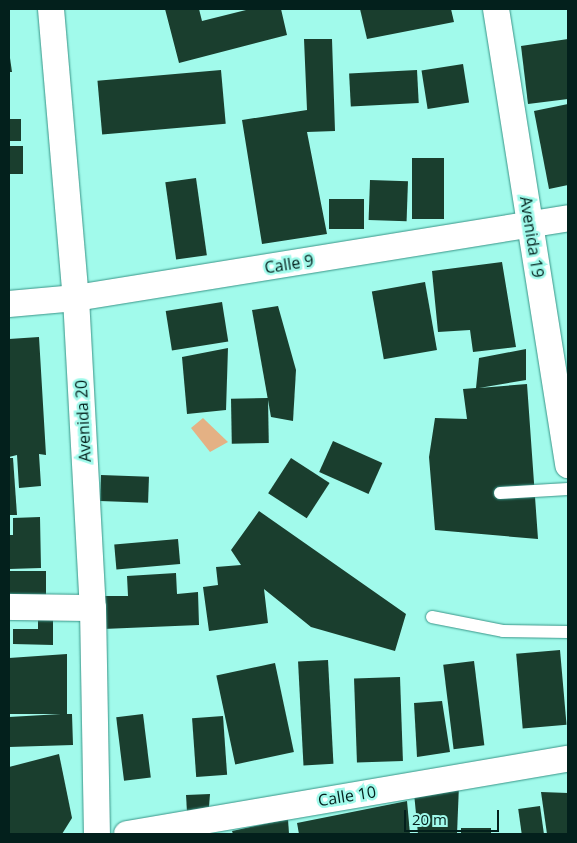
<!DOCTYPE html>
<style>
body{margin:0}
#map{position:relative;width:577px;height:843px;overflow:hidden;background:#a1faeb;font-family:"Open Sans",sans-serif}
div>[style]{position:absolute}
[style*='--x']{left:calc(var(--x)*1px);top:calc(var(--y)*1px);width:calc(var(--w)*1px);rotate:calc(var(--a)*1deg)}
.green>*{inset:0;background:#e4b184}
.building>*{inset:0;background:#1a3e2e;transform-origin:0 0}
.roads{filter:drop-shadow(0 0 1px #399588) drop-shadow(0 0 1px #399588)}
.lane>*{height:12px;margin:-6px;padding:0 6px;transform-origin:6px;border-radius:6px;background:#fff}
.street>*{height:26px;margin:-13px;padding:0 13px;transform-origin:13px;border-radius:13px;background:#fff}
span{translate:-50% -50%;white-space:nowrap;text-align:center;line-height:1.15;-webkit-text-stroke:5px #a1faeb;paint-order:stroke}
.street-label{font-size:16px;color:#03201c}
.frame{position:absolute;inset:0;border:10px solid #03201c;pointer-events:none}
.scale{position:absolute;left:404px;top:810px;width:95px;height:22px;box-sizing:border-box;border:2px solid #03201c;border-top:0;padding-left:6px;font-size:15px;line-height:18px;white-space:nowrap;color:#03201c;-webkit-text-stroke:4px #a1faeb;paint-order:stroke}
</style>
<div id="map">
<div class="green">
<div style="clip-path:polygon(203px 418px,228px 442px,210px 452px,191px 428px)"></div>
</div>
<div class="building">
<div style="clip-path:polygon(165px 9px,199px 9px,202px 21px,250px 9px,281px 9px,287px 35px,179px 63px)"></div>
<div style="clip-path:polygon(360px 9px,451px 9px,454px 22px,367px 39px)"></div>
<div style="clip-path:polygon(304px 39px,332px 39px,335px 131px,307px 132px,327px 234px,262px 244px,242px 120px,307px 110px)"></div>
<div style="clip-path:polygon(568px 39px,568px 99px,528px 104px,521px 46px)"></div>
<div style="clip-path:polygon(9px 58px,10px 58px,12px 72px,9px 72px)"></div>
<div style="left:463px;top:64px;width:39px;height:42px;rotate:81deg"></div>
<div style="left:221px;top:70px;width:54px;height:124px;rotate:85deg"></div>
<div style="left:417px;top:70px;width:33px;height:68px;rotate:87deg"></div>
<div style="clip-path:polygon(568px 104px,568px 185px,549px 189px,534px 111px)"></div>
<div style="left:9px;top:119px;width:12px;height:22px"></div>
<div style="left:9px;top:146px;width:14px;height:28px"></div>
<div style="left:412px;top:158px;width:32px;height:61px"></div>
<div style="left:196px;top:178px;width:78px;height:31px;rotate:82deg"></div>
<div style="left:370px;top:180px;width:38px;height:40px;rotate:2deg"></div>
<div style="left:329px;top:199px;width:35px;height:30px"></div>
<div style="clip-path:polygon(502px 262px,516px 347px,473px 352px,470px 330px,438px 332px,432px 271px)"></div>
<div style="left:425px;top:282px;width:69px;height:54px;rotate:80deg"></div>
<div style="left:222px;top:302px;width:40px;height:57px;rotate:81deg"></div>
<div style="clip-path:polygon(278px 306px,296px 370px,293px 421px,271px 417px,252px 310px)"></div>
<div style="clip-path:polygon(39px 337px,46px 455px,39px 454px,41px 486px,19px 488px,17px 455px,9px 457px,9px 339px)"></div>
<div style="clip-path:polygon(228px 348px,226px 410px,187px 414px,182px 357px)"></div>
<div style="clip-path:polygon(526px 349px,526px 380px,479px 388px,527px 384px,538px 539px,435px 530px,429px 457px,435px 418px,467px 419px,463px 389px,476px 388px,479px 358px)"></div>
<div style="left:268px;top:398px;width:45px;height:37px;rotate:89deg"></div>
<div style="left:333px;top:441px;width:54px;height:34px;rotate:24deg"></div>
<div style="clip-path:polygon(9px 458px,13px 458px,17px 515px,9px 515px)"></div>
<div style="left:291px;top:458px;width:46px;height:42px;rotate:33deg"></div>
<div style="left:101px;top:475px;width:48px;height:26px;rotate:2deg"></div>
<div style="clip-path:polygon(259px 511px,406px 614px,395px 651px,311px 627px,264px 589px,268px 623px,209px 631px,203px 587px,218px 585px,216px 567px,241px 565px,231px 550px)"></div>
<div style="clip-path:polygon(40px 517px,41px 568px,9px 569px,9px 535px,13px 535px,13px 518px)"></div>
<div style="left:178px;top:539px;width:25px;height:64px;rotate:85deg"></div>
<div style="left:9px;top:571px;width:37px;height:35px"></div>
<div style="clip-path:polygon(176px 573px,177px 594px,198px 592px,199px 625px,103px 629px,101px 596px,128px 596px,127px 576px)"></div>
<div style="clip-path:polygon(38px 614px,53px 614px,53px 645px,13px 644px,13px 629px,38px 629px)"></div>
<div style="left:560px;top:650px;width:75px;height:44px;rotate:85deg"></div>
<div style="clip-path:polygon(67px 654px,67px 714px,72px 714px,73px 745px,9px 747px,9px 717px,61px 714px,9px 714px,9px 658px)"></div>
<div style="left:328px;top:660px;width:104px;height:30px;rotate:87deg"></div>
<div style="left:474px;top:661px;width:85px;height:31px;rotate:83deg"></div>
<div style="left:275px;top:663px;width:91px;height:60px;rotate:78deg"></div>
<div style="left:400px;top:677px;width:84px;height:46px;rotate:88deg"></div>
<div style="clip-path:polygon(442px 701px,450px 752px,417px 757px,414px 703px)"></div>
<div style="left:143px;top:714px;width:64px;height:27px;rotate:83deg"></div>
<div style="left:223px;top:716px;width:59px;height:31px;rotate:86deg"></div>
<div style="clip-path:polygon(59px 754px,72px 818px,62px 834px,9px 834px,9px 767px)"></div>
<div style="clip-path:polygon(459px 785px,457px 834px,418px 834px,414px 793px)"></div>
<div style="clip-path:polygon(541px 792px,568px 793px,568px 834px,547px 834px)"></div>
<div style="clip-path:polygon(210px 794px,209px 807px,187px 812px,186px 795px)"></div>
<div style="clip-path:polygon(407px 801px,410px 834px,299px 834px,297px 823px)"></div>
<div style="left:540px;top:806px;width:28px;height:22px;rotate:82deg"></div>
<div style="clip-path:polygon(288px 819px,289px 834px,233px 834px,232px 831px)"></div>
<div style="left:461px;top:828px;width:30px;height:6px"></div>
</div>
<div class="roads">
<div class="lane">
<div style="--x:500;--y:493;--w:68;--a:-3.4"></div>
<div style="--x:432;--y:617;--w:72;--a:11.2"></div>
<div style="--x:503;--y:631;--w:65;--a:0.9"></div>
</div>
<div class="street">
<div style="--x:51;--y:9;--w:290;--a:85.1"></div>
<div style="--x:76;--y:298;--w:310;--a:86.9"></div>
<div style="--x:93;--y:608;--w:226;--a:89"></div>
<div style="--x:496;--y:9;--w:462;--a:81"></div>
<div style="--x:9;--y:304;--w:67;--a:-5.1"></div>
<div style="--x:76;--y:298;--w:498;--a:-9.2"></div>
<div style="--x:9;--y:607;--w:84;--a:0.7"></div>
<div style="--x:127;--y:834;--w:447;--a:-9.7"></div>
</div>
</div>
<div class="street-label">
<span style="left:532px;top:237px;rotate:81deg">Avenida 19</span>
<span style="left:289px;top:264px;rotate:-9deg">Calle 9</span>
<span style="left:83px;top:421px;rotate:-93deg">Avenida 20</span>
<span style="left:347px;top:796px;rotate:-9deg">Calle 10</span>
</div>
<div class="frame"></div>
<div class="scale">20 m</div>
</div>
